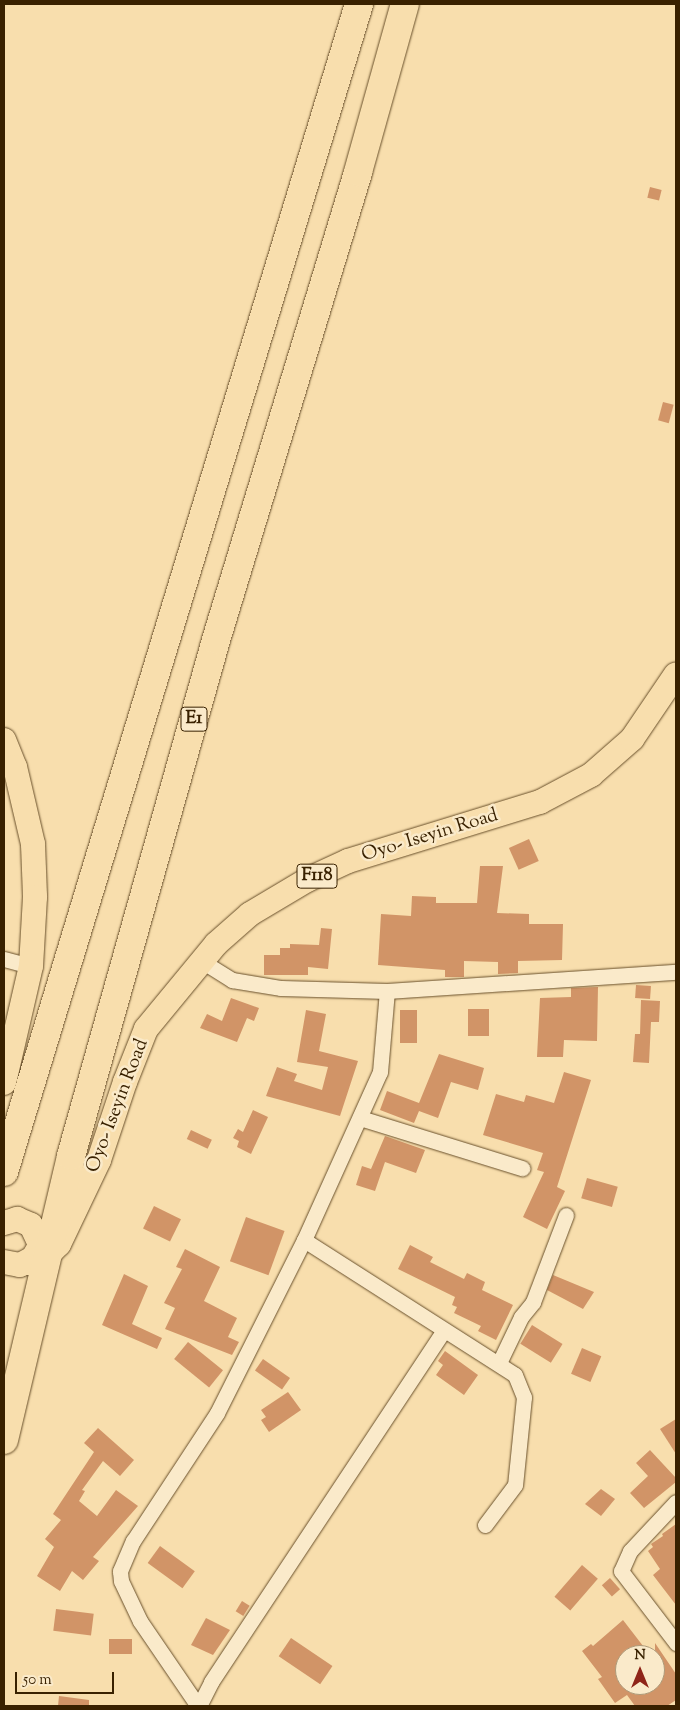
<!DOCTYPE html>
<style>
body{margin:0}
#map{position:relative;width:680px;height:1710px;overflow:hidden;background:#f8dead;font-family:"Sorts Mill Goudy",serif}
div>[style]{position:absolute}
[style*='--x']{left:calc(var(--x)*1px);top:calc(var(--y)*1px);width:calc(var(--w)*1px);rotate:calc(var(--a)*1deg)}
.building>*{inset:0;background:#d19467;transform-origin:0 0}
.roads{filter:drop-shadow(0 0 1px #69502b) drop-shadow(0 0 1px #69502b)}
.minor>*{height:15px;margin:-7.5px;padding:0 7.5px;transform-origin:7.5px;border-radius:7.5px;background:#faeaca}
.primary>*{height:24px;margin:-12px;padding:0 12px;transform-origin:12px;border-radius:12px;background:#f8dead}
.motorway>*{height:28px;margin:-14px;padding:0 14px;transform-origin:14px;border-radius:14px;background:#f8dead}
span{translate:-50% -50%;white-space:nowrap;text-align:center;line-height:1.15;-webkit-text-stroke:5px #faeaca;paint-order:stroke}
.shield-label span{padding:1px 4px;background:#faeaca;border:1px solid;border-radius:4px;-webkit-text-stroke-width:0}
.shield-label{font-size:18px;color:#392100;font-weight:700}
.street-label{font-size:19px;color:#392100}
.frame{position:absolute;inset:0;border:5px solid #392100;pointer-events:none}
.north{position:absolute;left:615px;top:1645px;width:50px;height:50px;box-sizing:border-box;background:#faeaca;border:1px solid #ad9a79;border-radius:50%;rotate:0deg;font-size:14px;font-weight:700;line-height:20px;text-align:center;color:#392100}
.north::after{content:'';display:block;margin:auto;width:18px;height:22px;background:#8f2418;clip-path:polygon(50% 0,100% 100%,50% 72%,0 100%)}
.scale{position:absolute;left:15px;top:1672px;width:99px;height:22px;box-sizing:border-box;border:2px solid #392100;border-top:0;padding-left:6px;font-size:15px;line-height:18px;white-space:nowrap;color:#392100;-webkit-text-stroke:4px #faeaca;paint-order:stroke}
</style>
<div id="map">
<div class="building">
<div style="left:650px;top:187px;width:12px;height:11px;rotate:14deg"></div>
<div style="left:663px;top:402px;width:11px;height:19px;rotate:15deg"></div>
<div style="left:529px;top:839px;width:24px;height:22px;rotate:66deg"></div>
<div style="clip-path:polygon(480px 866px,503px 866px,497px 913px,529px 914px,529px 924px,563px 924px,562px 960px,518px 961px,518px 973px,498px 974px,498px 962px,464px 961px,464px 977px,445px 977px,445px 970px,378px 965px,381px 914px,411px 916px,412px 896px,436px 897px,436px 903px,477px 903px)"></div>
<div style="clip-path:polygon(321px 928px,332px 929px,328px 969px,308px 967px,308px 975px,264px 975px,264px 955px,280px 955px,280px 948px,290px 948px,290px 944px,319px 945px)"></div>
<div style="left:636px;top:985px;width:15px;height:13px;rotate:4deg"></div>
<div style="clip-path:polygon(598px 987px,597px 1041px,564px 1040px,563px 1057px,537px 1057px,540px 998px,571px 997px,571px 988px)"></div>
<div style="clip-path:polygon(231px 998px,259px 1008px,254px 1021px,247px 1018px,237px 1042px,200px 1028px,207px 1014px,222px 1021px)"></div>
<div style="clip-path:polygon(641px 1000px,660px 1001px,659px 1022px,651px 1022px,649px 1063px,633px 1062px,635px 1034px,640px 1034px)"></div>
<div style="left:468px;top:1009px;width:21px;height:27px"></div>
<div style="clip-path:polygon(306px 1010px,326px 1014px,319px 1051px,358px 1061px,340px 1116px,266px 1096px,277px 1067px,297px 1074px,294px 1081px,322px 1090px,328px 1067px,297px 1062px)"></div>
<div style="left:400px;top:1010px;width:17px;height:33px"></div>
<div style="clip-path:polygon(439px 1054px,484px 1068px,478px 1090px,451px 1082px,438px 1118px,419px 1111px,414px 1123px,380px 1110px,387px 1091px,419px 1103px)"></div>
<div style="clip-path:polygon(564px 1072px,591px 1080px,557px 1187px,565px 1191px,547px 1229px,523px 1217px,544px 1172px,537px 1170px,543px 1153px,483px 1135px,496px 1094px,524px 1102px,526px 1095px,554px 1103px)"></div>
<div style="clip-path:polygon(253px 1110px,268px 1117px,251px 1154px,237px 1147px,239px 1141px,233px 1138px,238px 1129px,243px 1132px)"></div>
<div style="left:191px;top:1130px;width:23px;height:10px;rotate:25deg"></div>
<div style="clip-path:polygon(385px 1136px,425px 1150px,416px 1173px,385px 1162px,375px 1191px,356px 1185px,362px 1166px,371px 1169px)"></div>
<div style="left:587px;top:1178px;width:32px;height:21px;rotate:16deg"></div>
<div style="left:154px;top:1206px;width:30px;height:25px;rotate:26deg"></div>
<div style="left:246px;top:1217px;width:41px;height:47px;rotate:20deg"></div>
<div style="clip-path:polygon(410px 1245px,433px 1257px,430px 1262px,464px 1279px,467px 1273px,485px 1282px,482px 1290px,513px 1305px,496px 1340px,478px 1331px,481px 1326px,454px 1313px,457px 1307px,452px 1305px,455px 1297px,398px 1269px)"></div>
<div style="clip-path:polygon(185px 1249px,220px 1267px,204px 1301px,237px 1318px,228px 1337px,239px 1342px,232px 1355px,165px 1329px,175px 1308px,164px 1303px,182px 1269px,176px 1267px)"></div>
<div style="clip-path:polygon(124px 1274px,148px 1286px,132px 1324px,162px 1338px,157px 1349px,102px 1325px)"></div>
<div style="clip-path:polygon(553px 1275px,594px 1292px,583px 1309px,547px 1290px)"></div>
<div style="left:532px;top:1325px;width:36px;height:22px;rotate:32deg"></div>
<div style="left:188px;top:1342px;width:45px;height:22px;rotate:39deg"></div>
<div style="left:582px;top:1348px;width:21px;height:28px;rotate:23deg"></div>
<div style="clip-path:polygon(445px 1351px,478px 1375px,464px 1395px,436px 1375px,443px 1365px,438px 1361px)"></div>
<div style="left:263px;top:1359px;width:33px;height:14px;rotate:35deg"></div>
<div style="clip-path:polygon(288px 1392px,301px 1410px,269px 1432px,261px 1420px,266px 1417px,261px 1410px)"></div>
<div style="clip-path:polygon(676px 1419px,676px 1454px,660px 1429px)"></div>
<div style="clip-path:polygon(98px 1428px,134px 1460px,120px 1476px,103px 1461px,82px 1490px,85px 1491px,79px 1501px,97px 1516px,116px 1490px,138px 1506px,93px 1557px,99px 1561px,83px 1580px,72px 1571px,60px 1591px,37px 1576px,54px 1547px,45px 1539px,61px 1520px,53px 1514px,94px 1452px,84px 1443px)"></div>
<div style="clip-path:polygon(650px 1450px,676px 1478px,676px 1482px,644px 1508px,630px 1493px,648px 1476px,636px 1463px)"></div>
<div style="clip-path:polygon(601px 1489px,615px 1499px,601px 1516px,585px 1504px)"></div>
<div style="clip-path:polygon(676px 1524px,676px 1605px,653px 1575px,660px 1569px,648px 1551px,653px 1547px,651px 1544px,663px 1536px,662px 1534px)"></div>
<div style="left:160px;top:1546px;width:43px;height:21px;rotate:36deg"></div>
<div style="left:582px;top:1565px;width:21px;height:42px;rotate:41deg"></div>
<div style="left:610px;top:1578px;width:15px;height:11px;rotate:48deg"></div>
<div style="left:242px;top:1601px;width:9px;height:12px;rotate:32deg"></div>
<div style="left:56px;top:1609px;width:38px;height:22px;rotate:7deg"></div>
<div style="clip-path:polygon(206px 1618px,230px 1630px,213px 1655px,191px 1645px)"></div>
<div style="clip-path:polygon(623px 1620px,650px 1655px,625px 1655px,625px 1685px,655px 1685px,655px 1643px,676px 1674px,676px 1700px,667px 1706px,635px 1706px,627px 1695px,615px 1703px,598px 1679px,602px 1677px,582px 1651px,591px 1644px,593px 1646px)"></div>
<div style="left:291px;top:1638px;width:50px;height:22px;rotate:34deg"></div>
<div style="left:109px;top:1639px;width:23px;height:15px"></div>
<div style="clip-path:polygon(59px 1696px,89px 1700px,89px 1706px,58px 1706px)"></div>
</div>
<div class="roads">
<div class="minor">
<div style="--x:4;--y:959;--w:28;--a:15"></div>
<div style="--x:200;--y:960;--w:38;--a:32"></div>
<div style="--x:232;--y:980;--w:50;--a:9.3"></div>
<div style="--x:281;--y:988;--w:106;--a:1.6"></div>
<div style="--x:387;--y:991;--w:290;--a:-3.8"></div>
<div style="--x:360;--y:1118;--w:170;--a:17.2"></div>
<div style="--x:304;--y:1240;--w:250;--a:32.6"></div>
<div style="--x:515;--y:1375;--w:24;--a:68"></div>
<div style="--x:524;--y:1397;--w:88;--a:95.8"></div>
<div style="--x:515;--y:1485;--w:50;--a:126.9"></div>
<div style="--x:499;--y:1363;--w:51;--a:-64.4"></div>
<div style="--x:521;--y:1317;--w:19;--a:-51"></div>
<div style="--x:533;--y:1302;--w:93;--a:-69.2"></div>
<div style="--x:676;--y:1502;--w:67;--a:133.2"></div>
<div style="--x:630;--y:1551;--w:22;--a:114"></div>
<div style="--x:621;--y:1571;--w:91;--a:52.6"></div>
<div style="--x:198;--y:1706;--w:103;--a:-124.3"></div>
<div style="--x:140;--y:1621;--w:44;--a:-115.4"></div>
<div style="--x:121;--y:1581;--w:10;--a:-96"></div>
<div style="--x:120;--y:1571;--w:33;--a:-67"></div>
<div style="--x:133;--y:1541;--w:153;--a:-56.7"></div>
<div style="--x:217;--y:1413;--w:194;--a:-63.3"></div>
<div style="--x:304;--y:1240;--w:184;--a:-65.7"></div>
<div style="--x:380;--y:1072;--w:81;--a:-85.1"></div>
<div style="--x:199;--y:1706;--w:27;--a:-63"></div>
<div style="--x:211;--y:1682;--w:420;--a:-56.5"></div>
</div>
<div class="primary">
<div style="--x:4;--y:740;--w:29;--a:68"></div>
<div style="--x:15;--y:767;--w:79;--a:76.8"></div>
<div style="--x:33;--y:844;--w:53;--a:87.8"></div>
<div style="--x:35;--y:897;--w:69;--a:93.3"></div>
<div style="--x:31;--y:966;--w:120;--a:103"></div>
<div style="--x:4;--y:1223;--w:14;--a:-17"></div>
<div style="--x:17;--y:1219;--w:15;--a:23"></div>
<div style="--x:31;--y:1225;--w:35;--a:65"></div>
<div style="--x:4;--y:1262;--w:16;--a:11"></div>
<div style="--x:20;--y:1265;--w:15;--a:-28"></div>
<div style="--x:33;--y:1258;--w:8;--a:-60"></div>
<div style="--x:27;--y:1263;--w:20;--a:-18"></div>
<div style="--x:46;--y:1257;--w:18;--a:-45"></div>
<div style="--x:59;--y:1244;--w:93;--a:-64.5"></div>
<div style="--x:99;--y:1160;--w:82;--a:-71.6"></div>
<div style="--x:125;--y:1082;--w:57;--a:-68.4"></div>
<div style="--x:146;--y:1029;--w:110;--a:-50.5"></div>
<div style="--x:216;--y:944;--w:45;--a:-41.4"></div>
<div style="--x:250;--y:914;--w:66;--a:-30.8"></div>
<div style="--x:307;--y:880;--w:45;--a:-24.9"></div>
<div style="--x:348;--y:861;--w:201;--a:-17.1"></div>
<div style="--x:540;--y:802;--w:58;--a:-27.9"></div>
<div style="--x:591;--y:775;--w:55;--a:-41.3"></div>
<div style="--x:632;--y:739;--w:78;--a:-55.9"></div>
</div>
<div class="motorway">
<div style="--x:4;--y:1172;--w:1221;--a:-73.09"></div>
<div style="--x:4;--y:1440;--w:292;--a:-76.7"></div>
<div style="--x:71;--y:1156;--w:536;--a:-74.3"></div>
<div style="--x:216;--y:640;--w:489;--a:-73.1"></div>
<div style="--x:358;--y:172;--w:174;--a:-74.4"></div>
</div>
</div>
<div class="shield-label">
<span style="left:194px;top:719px">E1</span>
<span style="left:317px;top:876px">F118</span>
</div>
<div class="street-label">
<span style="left:430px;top:836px;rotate:-17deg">Oyo- Iseyin Road</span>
<span style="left:118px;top:1106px;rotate:-69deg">Oyo- Iseyin Road</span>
</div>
<div class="frame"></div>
<div class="north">N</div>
<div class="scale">50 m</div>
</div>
